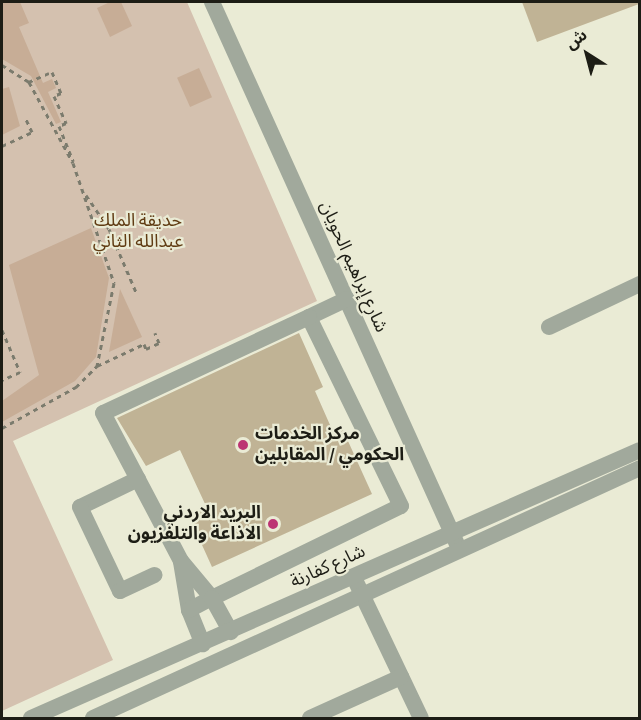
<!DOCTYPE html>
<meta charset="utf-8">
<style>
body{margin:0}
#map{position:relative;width:641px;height:720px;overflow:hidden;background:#eaebd5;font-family:"Source Sans 3","Noto Sans Arabic",sans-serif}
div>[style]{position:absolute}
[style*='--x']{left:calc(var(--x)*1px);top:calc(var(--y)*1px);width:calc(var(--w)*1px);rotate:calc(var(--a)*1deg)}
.green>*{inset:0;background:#d4c1af}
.forest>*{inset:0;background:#c7ad96;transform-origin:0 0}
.building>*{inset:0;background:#c0b395}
.path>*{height:3px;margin-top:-1.5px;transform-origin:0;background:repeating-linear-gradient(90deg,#7b7b6d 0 4.5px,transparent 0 9px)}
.minor>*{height:16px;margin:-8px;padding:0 8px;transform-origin:8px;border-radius:8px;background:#a1a99c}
.dots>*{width:16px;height:16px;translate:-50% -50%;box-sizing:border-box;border:3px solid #eaebd5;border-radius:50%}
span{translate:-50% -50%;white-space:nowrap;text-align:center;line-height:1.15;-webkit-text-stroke:4.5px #eaebd5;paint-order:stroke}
.park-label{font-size:18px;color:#603c13}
.street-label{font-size:18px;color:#1d1d15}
.poi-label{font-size:18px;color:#1d1d15;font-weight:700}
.left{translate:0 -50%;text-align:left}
.right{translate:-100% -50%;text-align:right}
.frame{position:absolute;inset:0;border:3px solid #1d1d15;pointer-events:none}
.north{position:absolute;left:557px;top:24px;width:60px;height:60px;-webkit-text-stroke:4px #eaebd5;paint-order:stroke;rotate:324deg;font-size:16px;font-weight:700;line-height:24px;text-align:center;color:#1d1d15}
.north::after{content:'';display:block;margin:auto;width:21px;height:27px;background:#1d1d15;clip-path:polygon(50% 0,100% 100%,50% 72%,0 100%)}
</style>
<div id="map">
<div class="green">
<div style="clip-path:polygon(2px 2px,187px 2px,317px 301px,13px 441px,113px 660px,2px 711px)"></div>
</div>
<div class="forest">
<div style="clip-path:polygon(2px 2px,20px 2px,29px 23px,19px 27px,43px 83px,52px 79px,56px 88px,48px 92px,61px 122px,56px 124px,31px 76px,2px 59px)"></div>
<div style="clip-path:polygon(110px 2px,121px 2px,132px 26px,110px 37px,97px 8px)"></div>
<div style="left:199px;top:68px;width:32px;height:24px;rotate:66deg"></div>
<div style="clip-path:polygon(9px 87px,20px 126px,2px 135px,2px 89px)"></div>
<div style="clip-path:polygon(91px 228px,109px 278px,96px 357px,75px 381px,2px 422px,2px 401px,39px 375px,9px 265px)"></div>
<div style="clip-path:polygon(120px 289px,142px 337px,109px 352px)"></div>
</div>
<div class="building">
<div style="clip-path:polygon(522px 2px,639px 2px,639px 4px,537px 42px)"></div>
<div style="clip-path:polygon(299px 333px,323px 387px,315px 391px,334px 434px,343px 430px,372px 494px,212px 567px,188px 514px,206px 506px,180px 450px,146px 466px,117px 418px)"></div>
</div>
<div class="path">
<div style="--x:2;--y:65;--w:32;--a:32"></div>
<div style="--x:52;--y:72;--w:23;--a:67"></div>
<div style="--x:61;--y:93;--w:8;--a:157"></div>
<div style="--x:54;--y:96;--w:30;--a:66"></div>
<div style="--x:66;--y:123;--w:8;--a:157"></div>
<div style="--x:59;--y:126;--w:38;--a:68"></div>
<div style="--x:49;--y:73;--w:22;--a:156"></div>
<div style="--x:29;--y:82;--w:92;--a:61.5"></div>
<div style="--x:73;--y:163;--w:127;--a:71.1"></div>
<div style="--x:114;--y:283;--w:85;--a:101.6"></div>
<div style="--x:2;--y:146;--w:33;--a:-25"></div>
<div style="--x:32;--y:132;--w:14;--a:-115"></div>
<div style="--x:86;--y:195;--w:41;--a:55.9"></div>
<div style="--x:109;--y:229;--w:69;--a:66.8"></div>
<div style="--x:2;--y:330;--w:46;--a:66.8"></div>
<div style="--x:20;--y:372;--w:20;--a:156"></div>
<div style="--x:2;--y:428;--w:85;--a:-29"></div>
<div style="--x:76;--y:387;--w:30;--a:-45"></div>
<div style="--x:97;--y:366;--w:52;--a:-25.1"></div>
<div style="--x:144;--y:344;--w:5;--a:68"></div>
<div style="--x:146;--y:349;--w:14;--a:-25"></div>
<div style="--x:159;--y:343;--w:11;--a:-112"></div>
</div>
<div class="minor">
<div style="--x:212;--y:2;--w:595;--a:65.68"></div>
<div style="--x:309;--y:317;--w:42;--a:-25.3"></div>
<div style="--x:549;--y:327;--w:101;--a:-25.3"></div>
<div style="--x:138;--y:479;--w:64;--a:154.2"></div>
<div style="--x:80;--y:507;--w:93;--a:64.5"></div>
<div style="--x:120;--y:591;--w:38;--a:-25"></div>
<div style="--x:181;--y:562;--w:49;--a:80.5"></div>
<div style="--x:189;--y:610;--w:37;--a:68"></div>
<div style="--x:357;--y:584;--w:148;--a:64.5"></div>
<div style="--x:189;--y:610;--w:26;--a:-28"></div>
<div style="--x:212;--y:598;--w:210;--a:-26"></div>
<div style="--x:401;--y:506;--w:210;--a:-116"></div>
<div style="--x:309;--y:317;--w:227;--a:155"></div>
<div style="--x:103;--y:413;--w:167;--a:62.2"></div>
<div style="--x:181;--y:561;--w:48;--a:50"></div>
<div style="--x:212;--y:598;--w:39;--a:61"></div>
<div style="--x:31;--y:718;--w:665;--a:-23.75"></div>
<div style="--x:93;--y:718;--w:601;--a:-24.56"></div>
<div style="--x:310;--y:718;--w:100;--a:-24.3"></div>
</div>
<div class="dots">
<div style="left:243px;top:445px;background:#bc3473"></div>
<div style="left:273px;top:524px;background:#bc3473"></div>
</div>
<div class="park-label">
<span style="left:138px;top:232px">حديقة الملك<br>عبدالله الثاني</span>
</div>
<div class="street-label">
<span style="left:353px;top:267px;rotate:66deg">شارع إبراهيم الحويان</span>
<span style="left:328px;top:567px;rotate:-24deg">شارع كفارنة</span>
</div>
<div class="poi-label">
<span class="left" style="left:255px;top:445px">مركز الخدمات<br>الحكومي / المقابلين</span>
<span class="right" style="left:261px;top:524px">البريد الاردني<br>الاذاعة والتلفزيون</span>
</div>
<div class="frame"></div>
<div class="north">ش</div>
</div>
